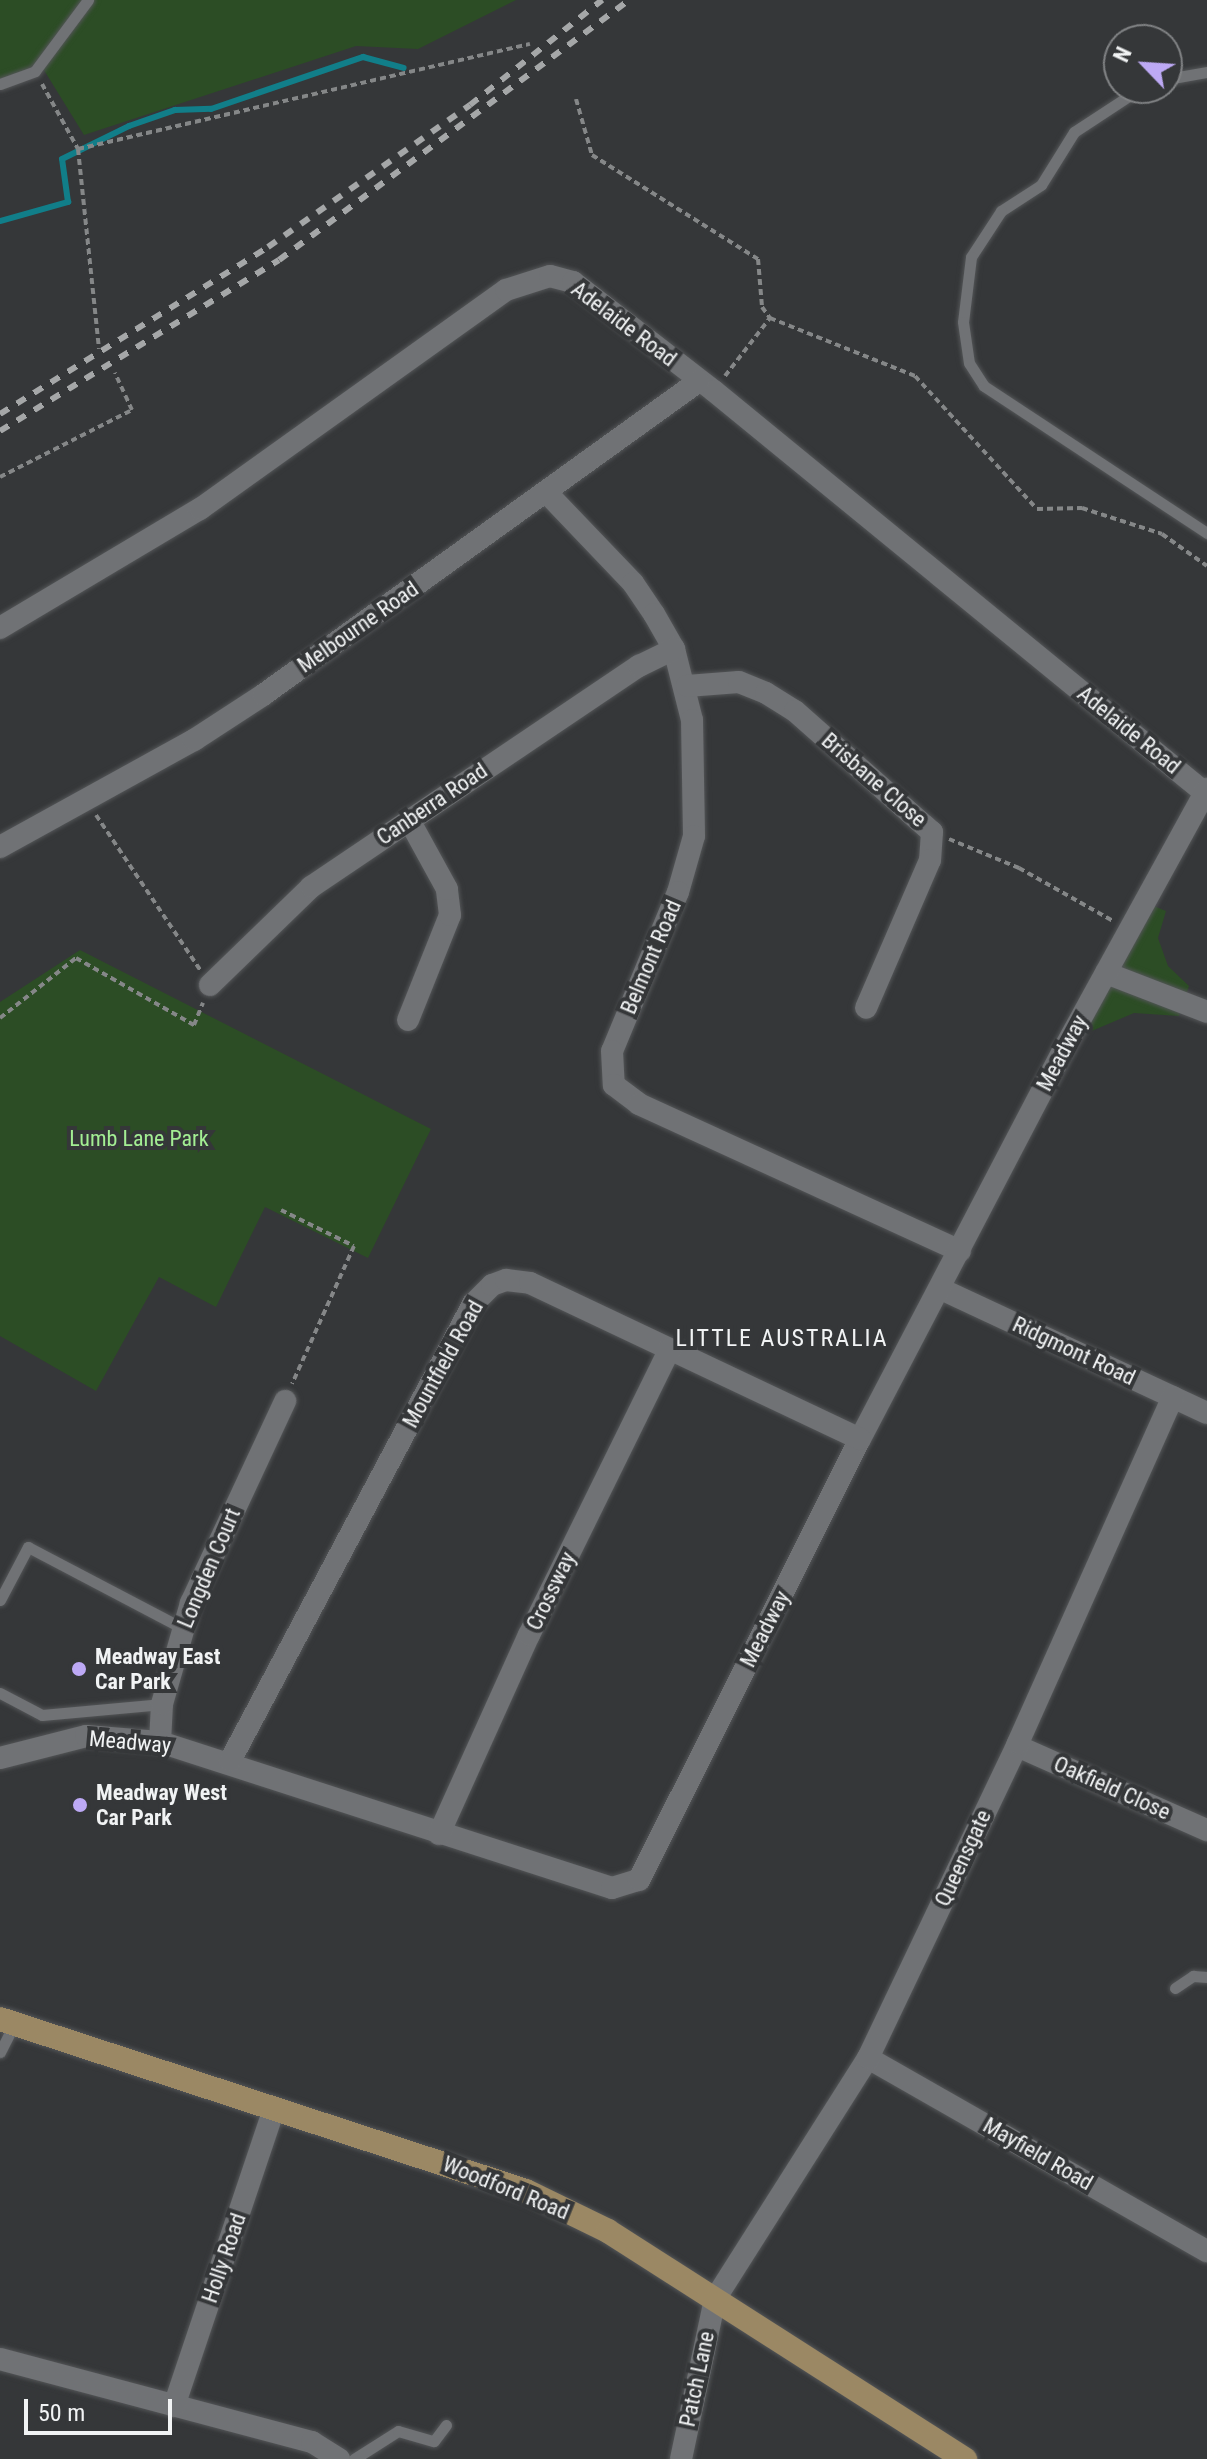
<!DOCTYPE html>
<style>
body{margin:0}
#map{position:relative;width:1207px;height:2459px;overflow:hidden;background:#353739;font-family:"Roboto Condensed",sans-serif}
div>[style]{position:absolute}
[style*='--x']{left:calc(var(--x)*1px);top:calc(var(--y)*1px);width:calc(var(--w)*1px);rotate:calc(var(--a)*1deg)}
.green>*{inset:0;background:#2c4d25}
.stream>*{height:6px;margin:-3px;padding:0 3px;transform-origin:3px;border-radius:3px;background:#117e89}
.path>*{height:4px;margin-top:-2px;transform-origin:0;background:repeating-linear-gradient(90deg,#858788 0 6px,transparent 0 10px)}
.roads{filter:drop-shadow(0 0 2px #535557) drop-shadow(0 0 2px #535557)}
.lane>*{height:11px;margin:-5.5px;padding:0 5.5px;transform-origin:5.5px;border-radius:5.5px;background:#707275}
.street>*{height:22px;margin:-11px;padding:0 11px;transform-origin:11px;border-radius:11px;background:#707275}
.primary>*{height:24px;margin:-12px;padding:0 12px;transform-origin:12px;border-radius:12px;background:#9b8864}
.rail>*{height:6px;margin-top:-3px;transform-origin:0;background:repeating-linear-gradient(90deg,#a5a7a8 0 10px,transparent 0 20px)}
.dots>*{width:22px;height:22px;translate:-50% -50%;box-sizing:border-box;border:4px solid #353739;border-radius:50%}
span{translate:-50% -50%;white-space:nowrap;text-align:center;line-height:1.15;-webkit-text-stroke:8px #353739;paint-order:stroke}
.street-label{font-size:22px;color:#f1f3f4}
.park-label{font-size:22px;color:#a3ee93}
.poi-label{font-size:22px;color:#f1f3f4;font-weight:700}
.left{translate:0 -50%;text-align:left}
.neighbourhood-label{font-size:24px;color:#f1f3f4;letter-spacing:2px}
.north{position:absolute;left:1103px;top:24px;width:80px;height:80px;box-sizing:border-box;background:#353739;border:2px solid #808284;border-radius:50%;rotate:295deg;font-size:22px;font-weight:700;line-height:32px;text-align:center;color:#f1f3f4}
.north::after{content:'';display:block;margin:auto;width:28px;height:36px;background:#bda9f5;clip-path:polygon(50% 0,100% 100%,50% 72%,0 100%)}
.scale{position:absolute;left:24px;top:2399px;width:148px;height:36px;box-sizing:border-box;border:4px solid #f1f3f4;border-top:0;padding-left:10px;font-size:24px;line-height:28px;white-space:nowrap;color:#f1f3f4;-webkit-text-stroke:6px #353739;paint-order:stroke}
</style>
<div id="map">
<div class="green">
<div style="clip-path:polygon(0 0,516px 0,418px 49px,356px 46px,84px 135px,39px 62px,16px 78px,0 81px)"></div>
<div style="clip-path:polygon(1144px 902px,1166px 911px,1158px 938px,1168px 966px,1189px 986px,1179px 1016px,1134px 1013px,1087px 1033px,1075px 1027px)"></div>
<div style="clip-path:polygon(80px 950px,431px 1129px,368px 1258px,265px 1207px,216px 1307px,159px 1277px,96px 1391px,0 1336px,0 1002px)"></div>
</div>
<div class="stream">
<div style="--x:0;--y:221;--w:71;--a:-15.6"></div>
<div style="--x:68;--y:202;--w:43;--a:-97.9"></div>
<div style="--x:62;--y:159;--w:75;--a:-26.2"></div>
<div style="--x:129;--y:126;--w:49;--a:-19.2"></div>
<div style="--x:175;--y:110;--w:36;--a:-2"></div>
<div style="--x:211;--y:109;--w:161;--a:-18.9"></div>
<div style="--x:363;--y:57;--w:42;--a:15"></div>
</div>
<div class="path">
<div style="--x:42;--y:84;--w:74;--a:61"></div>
<div style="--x:78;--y:149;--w:464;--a:-13.1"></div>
<div style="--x:576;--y:99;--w:58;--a:74.1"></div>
<div style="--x:592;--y:155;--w:196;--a:32.1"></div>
<div style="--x:758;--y:259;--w:48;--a:85.2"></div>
<div style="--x:762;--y:307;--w:14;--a:54"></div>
<div style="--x:770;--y:318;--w:156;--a:21.8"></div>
<div style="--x:915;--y:376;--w:180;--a:47.5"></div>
<div style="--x:1037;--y:509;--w:45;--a:-1.3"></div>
<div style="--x:1082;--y:508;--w:84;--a:18"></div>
<div style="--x:1162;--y:534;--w:55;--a:35.4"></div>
<div style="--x:78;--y:149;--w:201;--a:84"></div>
<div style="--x:725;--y:376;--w:73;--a:-52.2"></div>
<div style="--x:0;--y:477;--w:148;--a:-26.9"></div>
<div style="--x:132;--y:410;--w:41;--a:-114.7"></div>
<div style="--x:96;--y:815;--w:187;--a:56.1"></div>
<div style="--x:949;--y:839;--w:76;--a:22.5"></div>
<div style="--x:1019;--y:868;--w:108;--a:29.4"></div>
<div style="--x:0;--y:1018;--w:97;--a:-38.3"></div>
<div style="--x:76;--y:958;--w:136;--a:29.6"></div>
<div style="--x:194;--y:1025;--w:24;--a:-68"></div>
<div style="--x:281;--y:1210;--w:81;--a:26.3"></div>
<div style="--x:354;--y:1246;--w:151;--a:114.2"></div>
</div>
<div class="roads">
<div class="lane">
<div style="--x:1167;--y:79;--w:41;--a:-9.9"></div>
<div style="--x:0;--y:84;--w:37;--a:-20"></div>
<div style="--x:35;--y:71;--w:89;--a:-53.3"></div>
<div style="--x:1141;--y:88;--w:80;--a:146.7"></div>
<div style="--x:1074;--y:132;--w:62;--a:121.9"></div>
<div style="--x:1041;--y:185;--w:48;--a:147"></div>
<div style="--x:1001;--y:211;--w:55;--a:123.1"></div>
<div style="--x:971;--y:257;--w:65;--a:97"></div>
<div style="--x:963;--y:322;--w:41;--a:81.7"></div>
<div style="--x:969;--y:363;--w:27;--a:57"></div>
<div style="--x:984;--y:386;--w:267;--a:33.4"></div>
<div style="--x:0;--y:1600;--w:60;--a:-62.2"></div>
<div style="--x:28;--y:1547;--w:174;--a:27.7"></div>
<div style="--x:0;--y:1693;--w:47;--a:27.6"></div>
<div style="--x:42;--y:1715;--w:121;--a:-5.2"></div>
<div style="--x:1175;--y:1988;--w:22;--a:-34"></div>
<div style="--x:1193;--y:1976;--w:14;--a:4"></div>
<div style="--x:0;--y:2052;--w:31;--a:-63"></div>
<div style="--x:354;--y:2459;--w:52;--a:-32.5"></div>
<div style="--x:398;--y:2431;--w:37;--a:16"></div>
<div style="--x:434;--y:2441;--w:20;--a:-53"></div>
</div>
<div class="street">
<div style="--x:547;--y:493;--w:124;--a:46.3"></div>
<div style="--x:633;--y:583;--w:37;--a:56"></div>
<div style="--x:654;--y:614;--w:40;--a:60.3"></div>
<div style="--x:674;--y:649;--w:73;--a:75.8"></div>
<div style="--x:692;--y:720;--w:116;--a:89"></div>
<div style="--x:694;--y:836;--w:58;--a:105.9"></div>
<div style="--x:678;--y:892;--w:172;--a:112.5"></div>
<div style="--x:612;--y:1051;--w:34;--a:87"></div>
<div style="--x:614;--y:1085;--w:31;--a:37"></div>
<div style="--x:639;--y:1104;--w:353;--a:24.6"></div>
<div style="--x:0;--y:628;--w:233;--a:-30.8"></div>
<div style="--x:200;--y:509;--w:376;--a:-35.6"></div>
<div style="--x:506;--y:290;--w:46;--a:-17.7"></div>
<div style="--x:550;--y:276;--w:24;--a:15"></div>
<div style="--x:573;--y:282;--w:178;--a:37.7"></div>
<div style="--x:714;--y:391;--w:633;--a:39.3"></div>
<div style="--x:687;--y:686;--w:52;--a:-4.4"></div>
<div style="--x:739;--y:682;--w:29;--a:22"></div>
<div style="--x:766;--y:693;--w:34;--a:32"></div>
<div style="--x:795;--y:711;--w:183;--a:41.5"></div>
<div style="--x:932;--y:832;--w:28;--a:94"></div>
<div style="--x:930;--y:860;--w:161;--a:113.4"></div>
<div style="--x:0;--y:847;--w:222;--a:-28.9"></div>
<div style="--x:194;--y:740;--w:82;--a:-33.1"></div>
<div style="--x:263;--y:695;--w:537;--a:-35.76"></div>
<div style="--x:1106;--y:973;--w:108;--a:21.1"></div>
<div style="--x:210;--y:985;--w:141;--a:-44.1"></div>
<div style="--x:311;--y:887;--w:396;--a:-34"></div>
<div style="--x:639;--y:666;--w:39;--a:-26"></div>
<div style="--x:408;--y:1020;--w:113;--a:-68.2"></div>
<div style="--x:450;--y:915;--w:26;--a:-97"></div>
<div style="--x:447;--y:889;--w:79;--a:-118.8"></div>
<div style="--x:941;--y:1289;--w:293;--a:25"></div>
<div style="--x:160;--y:1742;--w:38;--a:-87"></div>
<div style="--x:162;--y:1704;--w:105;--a:-74"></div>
<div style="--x:191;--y:1603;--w:223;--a:-65"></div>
<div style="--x:1017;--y:1746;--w:208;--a:23.9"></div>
<div style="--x:0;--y:1758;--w:89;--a:-14.3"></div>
<div style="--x:86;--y:1736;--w:74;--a:4.6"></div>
<div style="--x:160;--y:1742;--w:475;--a:17.9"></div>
<div style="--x:612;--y:1888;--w:28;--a:-17"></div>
<div style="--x:639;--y:1880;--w:493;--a:-63.4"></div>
<div style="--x:860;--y:1439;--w:440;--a:-62.4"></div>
<div style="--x:1064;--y:1049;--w:297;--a:-61.2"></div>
<div style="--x:230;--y:1761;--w:518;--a:-62"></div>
<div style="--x:473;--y:1304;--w:27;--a:-45"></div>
<div style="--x:492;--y:1285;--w:15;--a:-20"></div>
<div style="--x:506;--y:1280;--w:24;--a:7"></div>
<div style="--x:530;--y:1283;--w:365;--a:25.3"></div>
<div style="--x:439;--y:1834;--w:218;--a:-65.7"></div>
<div style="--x:529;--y:1635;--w:318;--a:-63.8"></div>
<div style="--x:868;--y:2058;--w:390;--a:29.7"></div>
<div style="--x:0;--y:2359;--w:323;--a:14.9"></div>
<div style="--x:312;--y:2442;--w:32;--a:32"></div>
<div style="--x:174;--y:2406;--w:311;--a:-71.4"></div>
<div style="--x:681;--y:2459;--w:164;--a:-78"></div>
<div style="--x:715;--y:2299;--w:285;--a:-57.6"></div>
<div style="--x:868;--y:2058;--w:349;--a:-64.5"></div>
<div style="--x:1018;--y:1743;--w:379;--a:-65.9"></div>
</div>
<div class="primary">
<div style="--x:0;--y:2019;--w:553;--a:18.11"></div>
<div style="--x:526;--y:2191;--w:91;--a:26"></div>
<div style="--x:608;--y:2231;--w:424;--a:32.6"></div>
</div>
</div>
<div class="rail">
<div style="--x:0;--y:414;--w:316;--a:-31.9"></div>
<div style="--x:268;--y:247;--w:247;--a:-35.1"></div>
<div style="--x:470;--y:105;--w:169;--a:-38.5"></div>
<div style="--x:0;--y:431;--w:327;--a:-31.5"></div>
<div style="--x:279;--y:260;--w:436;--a:-36.6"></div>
</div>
<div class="dots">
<div style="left:79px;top:1669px;background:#bda9f5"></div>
<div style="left:80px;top:1805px;background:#bda9f5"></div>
</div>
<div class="street-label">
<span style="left:624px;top:324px;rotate:37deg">Adelaide Road</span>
<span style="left:358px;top:627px;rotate:-35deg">Melbourne Road</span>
<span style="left:1129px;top:730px;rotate:39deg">Adelaide Road</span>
<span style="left:874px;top:780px;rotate:41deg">Brisbane Close</span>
<span style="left:432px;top:804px;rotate:-34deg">Canberra Road</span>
<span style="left:651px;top:957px;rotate:-67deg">Belmont Road</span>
<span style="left:1062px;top:1053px;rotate:-62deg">Meadway</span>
<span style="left:1074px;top:1351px;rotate:25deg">Ridgmont Road</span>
<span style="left:443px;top:1364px;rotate:-61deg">Mountfield Road</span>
<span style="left:209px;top:1568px;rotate:-67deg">Longden Court</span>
<span style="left:551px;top:1591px;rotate:-64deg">Crossway</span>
<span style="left:765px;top:1629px;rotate:-63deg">Meadway</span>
<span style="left:130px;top:1742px;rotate:5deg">Meadway</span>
<span style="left:1112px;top:1788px;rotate:24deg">Oakfield Close</span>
<span style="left:963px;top:1858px;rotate:-65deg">Queensgate</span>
<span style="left:1038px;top:2154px;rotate:30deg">Mayfield Road</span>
<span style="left:506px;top:2188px;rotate:22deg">Woodford Road</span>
<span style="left:224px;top:2258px;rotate:-71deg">Holly Road</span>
<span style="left:697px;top:2379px;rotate:-78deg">Patch Lane</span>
</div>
<div class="park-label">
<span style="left:139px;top:1139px">Lumb Lane Park</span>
</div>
<div class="poi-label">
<span class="left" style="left:95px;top:1669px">Meadway East<br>Car Park</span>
<span class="left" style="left:96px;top:1805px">Meadway West<br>Car Park</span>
</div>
<div class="neighbourhood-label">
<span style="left:782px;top:1339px">LITTLE AUSTRALIA</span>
</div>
<div class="north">N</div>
<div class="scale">50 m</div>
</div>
